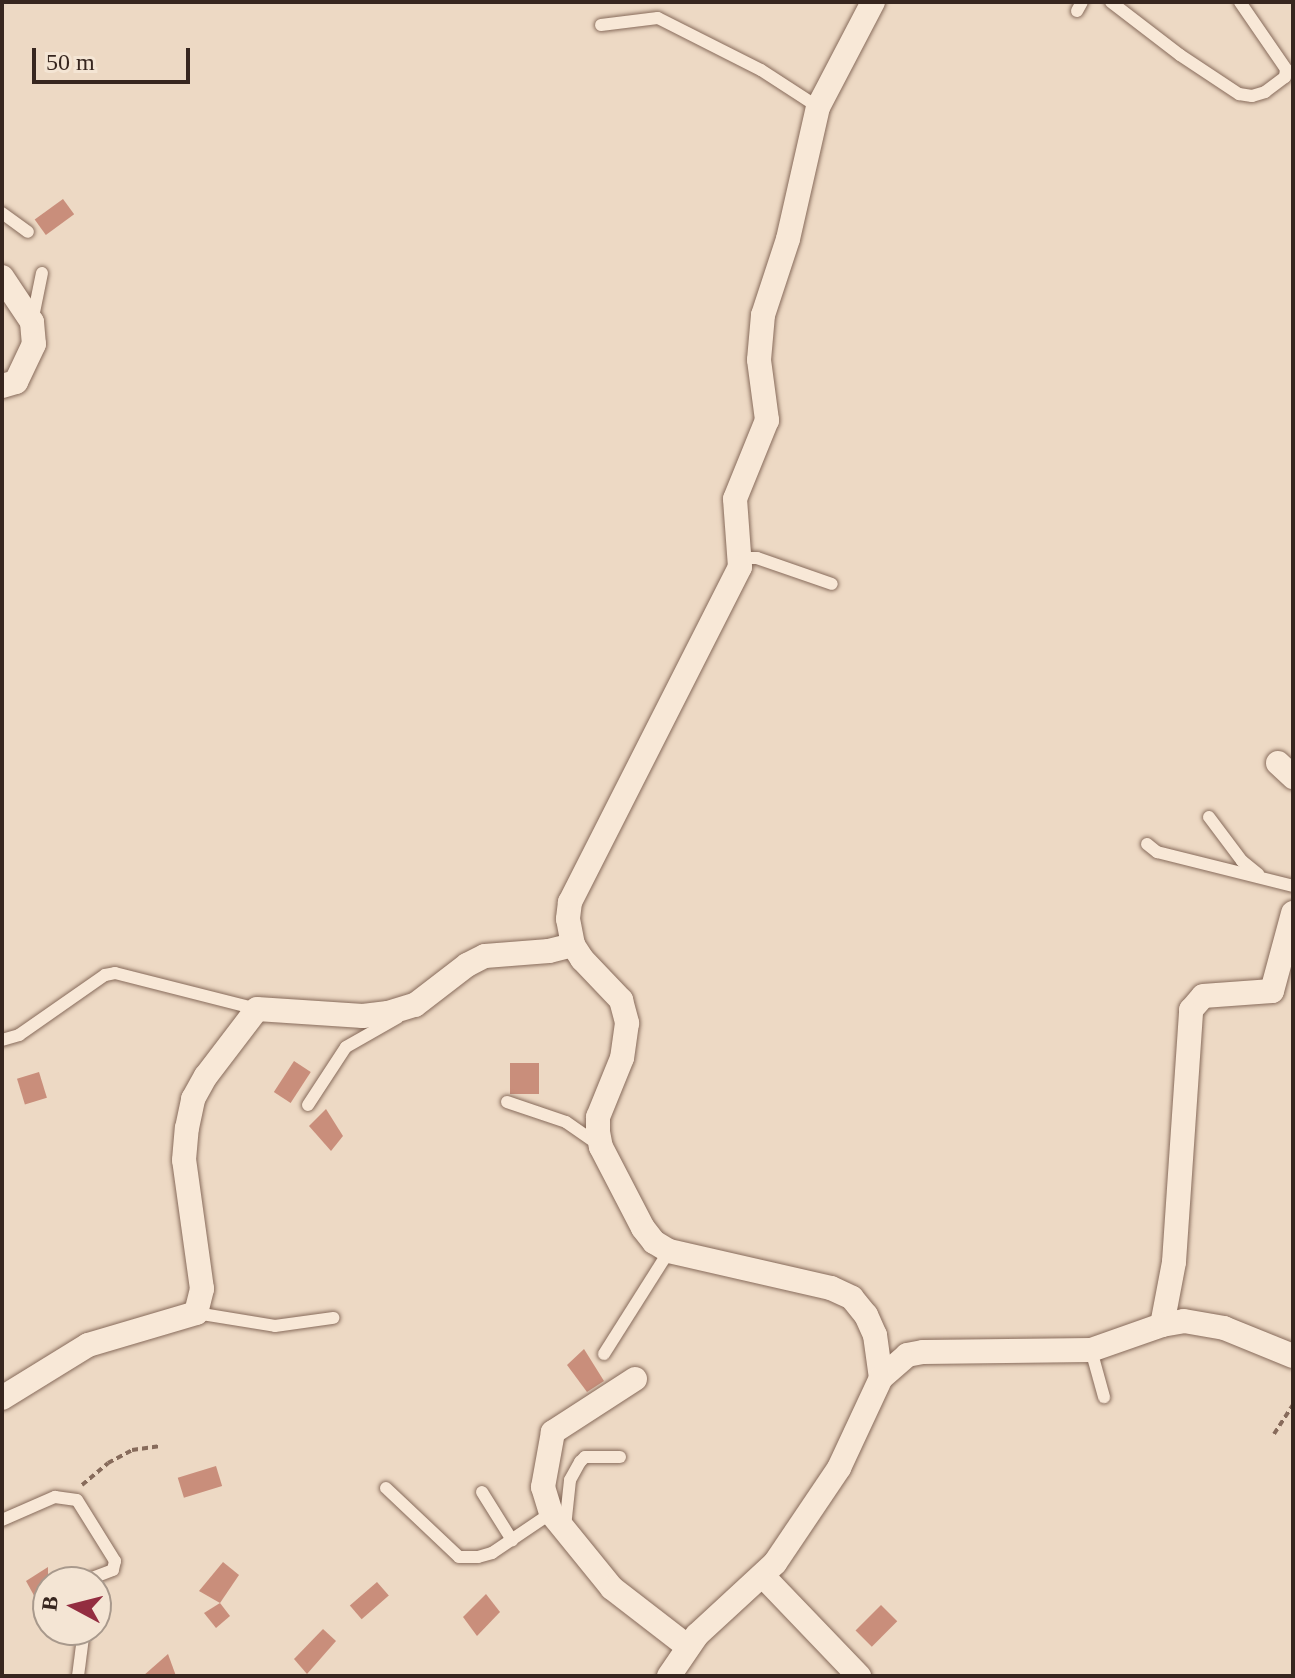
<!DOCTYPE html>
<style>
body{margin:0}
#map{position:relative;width:1295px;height:1678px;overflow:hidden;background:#edd9c4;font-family:Georgia,serif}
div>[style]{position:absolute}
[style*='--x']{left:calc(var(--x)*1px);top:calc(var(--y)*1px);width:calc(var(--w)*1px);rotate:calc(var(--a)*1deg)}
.building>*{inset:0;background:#c98e7b;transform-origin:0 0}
.path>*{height:4px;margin-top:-2px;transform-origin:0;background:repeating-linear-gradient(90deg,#876b5b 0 6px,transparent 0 10px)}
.roads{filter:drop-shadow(0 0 2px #876b5b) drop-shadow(0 0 2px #876b5b)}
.lane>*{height:12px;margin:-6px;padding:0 6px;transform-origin:6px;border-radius:6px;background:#f8e8d7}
.street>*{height:24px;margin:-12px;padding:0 12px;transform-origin:12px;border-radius:12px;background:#f8e8d7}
span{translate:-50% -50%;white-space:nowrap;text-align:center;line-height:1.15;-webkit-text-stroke:6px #f4e5d4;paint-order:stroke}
.frame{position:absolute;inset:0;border:4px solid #37261f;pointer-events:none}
.north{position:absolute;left:32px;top:1566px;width:80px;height:80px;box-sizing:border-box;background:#f4e5d4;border:2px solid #a8998c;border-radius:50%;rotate:277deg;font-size:22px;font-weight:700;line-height:32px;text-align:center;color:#37261f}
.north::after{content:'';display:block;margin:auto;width:28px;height:36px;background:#932d40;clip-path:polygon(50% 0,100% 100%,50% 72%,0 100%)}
.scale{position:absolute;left:32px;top:48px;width:158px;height:36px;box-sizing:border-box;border:4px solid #37261f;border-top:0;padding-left:10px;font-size:24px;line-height:28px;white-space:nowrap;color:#37261f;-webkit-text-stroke:6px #f4e5d4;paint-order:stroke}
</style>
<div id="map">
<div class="building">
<div style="left:63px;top:199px;width:19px;height:35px;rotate:54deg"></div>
<div style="left:294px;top:1061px;width:20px;height:37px;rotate:33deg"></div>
<div style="left:510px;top:1063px;width:29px;height:31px"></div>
<div style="left:39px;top:1072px;width:27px;height:23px;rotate:73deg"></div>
<div style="clip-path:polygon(326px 1109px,343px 1136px,331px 1151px,309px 1126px)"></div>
<div style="clip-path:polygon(584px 1349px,604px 1381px,587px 1392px,567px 1365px)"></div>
<div style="left:216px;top:1466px;width:21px;height:40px;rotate:73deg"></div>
<div style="clip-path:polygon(223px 1562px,239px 1575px,220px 1603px,199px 1591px)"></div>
<div style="clip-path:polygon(48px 1567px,48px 1621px,26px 1581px)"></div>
<div style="left:377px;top:1582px;width:18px;height:36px;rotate:49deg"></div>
<div style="clip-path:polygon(486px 1594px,500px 1612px,477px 1636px,463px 1617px)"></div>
<div style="clip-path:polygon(220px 1603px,230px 1616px,216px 1628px,204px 1613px)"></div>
<div style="left:881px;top:1605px;width:23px;height:36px;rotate:45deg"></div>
<div style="clip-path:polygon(323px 1629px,336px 1641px,307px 1674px,294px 1659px)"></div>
<div style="clip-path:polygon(168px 1654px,176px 1676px,143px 1676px)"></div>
</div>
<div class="path">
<div style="--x:1274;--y:1434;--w:35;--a:-57"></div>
<div style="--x:82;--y:1485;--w:34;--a:-40"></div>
<div style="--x:108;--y:1463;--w:27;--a:-28"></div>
<div style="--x:132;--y:1450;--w:27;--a:-8"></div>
</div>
<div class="roads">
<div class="lane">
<div style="--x:1111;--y:2;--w:87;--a:37.5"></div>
<div style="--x:1180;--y:55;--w:71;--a:33.5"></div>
<div style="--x:1239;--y:94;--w:13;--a:9"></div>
<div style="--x:1252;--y:96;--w:14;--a:-17"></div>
<div style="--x:1265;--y:92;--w:25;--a:-37"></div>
<div style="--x:1285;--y:77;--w:8;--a:-83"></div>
<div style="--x:1286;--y:69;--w:81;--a:-124.5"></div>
<div style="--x:1077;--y:11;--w:10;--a:-61"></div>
<div style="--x:601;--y:25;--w:57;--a:-7"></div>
<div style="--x:658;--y:18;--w:115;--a:26.8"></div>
<div style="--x:761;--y:70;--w:68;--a:33"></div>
<div style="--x:2;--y:213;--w:32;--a:36"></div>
<div style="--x:32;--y:322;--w:50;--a:-78.5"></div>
<div style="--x:740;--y:567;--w:13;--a:-45"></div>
<div style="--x:749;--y:558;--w:8;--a:0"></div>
<div style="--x:757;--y:558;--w:79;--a:19.1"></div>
<div style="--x:1209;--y:817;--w:55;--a:53.1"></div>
<div style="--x:1242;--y:861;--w:21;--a:39"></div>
<div style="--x:1147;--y:844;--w:13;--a:39"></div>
<div style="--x:1157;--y:852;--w:140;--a:14"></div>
<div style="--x:2;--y:1040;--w:18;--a:-16"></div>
<div style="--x:19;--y:1035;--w:105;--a:-34.9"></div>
<div style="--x:105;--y:975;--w:10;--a:-11"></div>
<div style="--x:115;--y:973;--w:146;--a:14.2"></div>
<div style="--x:507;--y:1102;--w:62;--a:18.7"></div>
<div style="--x:566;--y:1122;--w:40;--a:34.9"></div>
<div style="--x:308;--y:1105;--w:69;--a:-56.8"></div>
<div style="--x:346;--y:1047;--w:59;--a:-29.6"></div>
<div style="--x:196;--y:1313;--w:80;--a:9.3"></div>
<div style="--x:275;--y:1326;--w:59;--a:-7.9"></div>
<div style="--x:1091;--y:1350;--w:49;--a:74.5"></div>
<div style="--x:604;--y:1354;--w:122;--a:-57.7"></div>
<div style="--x:386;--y:1488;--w:100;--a:43.4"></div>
<div style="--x:459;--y:1557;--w:19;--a:0"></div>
<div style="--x:478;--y:1557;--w:15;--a:-16"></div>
<div style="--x:492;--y:1553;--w:71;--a:-34.1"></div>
<div style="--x:482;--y:1492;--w:57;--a:58"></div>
<div style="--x:2;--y:1520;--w:58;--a:-23.5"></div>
<div style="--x:55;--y:1497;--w:22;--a:8"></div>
<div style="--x:77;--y:1500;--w:72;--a:58.1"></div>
<div style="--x:115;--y:1561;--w:9;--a:103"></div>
<div style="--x:113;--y:1570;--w:25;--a:159"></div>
<div style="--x:565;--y:1527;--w:47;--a:-83.9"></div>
<div style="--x:570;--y:1480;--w:21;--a:-61"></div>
<div style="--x:580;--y:1462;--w:7;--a:-45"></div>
<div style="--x:585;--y:1457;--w:35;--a:0"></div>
<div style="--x:78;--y:1676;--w:46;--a:-82.6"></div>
</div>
<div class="street">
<div style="--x:873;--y:2;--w:119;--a:117.6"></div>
<div style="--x:818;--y:107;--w:135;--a:102.8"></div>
<div style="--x:788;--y:239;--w:80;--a:108.2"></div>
<div style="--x:763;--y:315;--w:45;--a:95.1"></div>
<div style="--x:759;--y:360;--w:61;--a:82.4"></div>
<div style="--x:767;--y:420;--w:85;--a:112.1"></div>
<div style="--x:735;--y:499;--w:68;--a:85.8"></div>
<div style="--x:740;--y:567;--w:376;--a:116.9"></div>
<div style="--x:570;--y:902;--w:17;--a:97"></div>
<div style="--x:568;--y:919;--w:26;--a:79"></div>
<div style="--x:573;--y:945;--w:17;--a:57"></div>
<div style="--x:582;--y:959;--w:57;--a:46.4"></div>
<div style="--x:621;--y:1000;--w:24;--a:75"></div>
<div style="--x:627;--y:1023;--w:35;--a:98"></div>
<div style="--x:622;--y:1058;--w:64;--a:112.1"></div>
<div style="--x:598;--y:1117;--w:15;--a:90"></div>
<div style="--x:598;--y:1132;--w:15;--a:79"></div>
<div style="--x:601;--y:1147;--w:91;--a:62.6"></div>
<div style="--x:643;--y:1228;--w:18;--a:52"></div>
<div style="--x:654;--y:1242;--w:17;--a:31"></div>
<div style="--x:669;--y:1251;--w:166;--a:12.9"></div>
<div style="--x:831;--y:1288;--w:23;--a:25"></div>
<div style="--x:852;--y:1298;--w:22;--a:51"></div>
<div style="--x:866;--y:1315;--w:22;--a:66"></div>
<div style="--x:875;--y:1335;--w:43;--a:82.1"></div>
<div style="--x:2;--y:277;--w:54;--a:56.3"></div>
<div style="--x:32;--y:322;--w:22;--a:85"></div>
<div style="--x:34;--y:344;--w:42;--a:115.3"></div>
<div style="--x:16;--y:382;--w:15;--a:164"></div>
<div style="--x:1278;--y:763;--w:21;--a:43"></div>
<div style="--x:1162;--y:1325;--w:64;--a:-79.2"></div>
<div style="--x:1174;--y:1262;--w:253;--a:-86.1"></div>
<div style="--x:1191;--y:1010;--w:18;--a:-49"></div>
<div style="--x:1203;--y:996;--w:69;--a:-4.1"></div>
<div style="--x:1272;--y:991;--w:81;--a:-74.9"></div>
<div style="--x:635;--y:1379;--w:98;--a:147.1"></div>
<div style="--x:553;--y:1432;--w:56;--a:100.3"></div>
<div style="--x:543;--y:1487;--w:27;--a:73"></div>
<div style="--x:551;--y:1513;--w:97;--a:50.9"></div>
<div style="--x:612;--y:1588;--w:95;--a:37.7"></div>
<div style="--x:2;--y:1398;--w:101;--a:-31.6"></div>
<div style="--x:88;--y:1345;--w:113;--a:-16.5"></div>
<div style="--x:196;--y:1313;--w:25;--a:-76"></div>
<div style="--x:202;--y:1289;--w:130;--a:-97.9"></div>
<div style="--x:184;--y:1160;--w:32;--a:-85"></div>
<div style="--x:187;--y:1128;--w:30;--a:-78"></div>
<div style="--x:193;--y:1099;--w:26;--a:-61"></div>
<div style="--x:206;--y:1076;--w:84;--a:-52.7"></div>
<div style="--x:257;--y:1009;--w:106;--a:3.8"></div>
<div style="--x:363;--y:1016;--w:25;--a:-7"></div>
<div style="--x:388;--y:1013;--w:28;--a:-17"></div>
<div style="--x:415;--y:1005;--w:66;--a:-37.6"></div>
<div style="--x:467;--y:965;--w:20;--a:-27"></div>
<div style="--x:485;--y:956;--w:64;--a:-4.5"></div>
<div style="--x:549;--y:951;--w:25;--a:-14"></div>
<div style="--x:763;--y:1576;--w:139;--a:46.2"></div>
<div style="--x:669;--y:1676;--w:50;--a:-55.7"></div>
<div style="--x:697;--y:1635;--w:106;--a:-42.7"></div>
<div style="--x:775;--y:1563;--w:115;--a:-56"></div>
<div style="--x:839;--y:1468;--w:99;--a:-65"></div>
<div style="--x:881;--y:1378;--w:35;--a:-41"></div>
<div style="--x:907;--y:1355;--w:16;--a:-11"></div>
<div style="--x:923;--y:1352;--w:168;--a:-0.7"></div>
<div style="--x:1091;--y:1350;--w:75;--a:-19.4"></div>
<div style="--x:1162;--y:1325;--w:22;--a:-10"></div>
<div style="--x:1184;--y:1321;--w:41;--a:9.9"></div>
<div style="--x:1224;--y:1328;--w:74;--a:22.1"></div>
</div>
</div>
<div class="frame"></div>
<div class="north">B</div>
<div class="scale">50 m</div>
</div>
